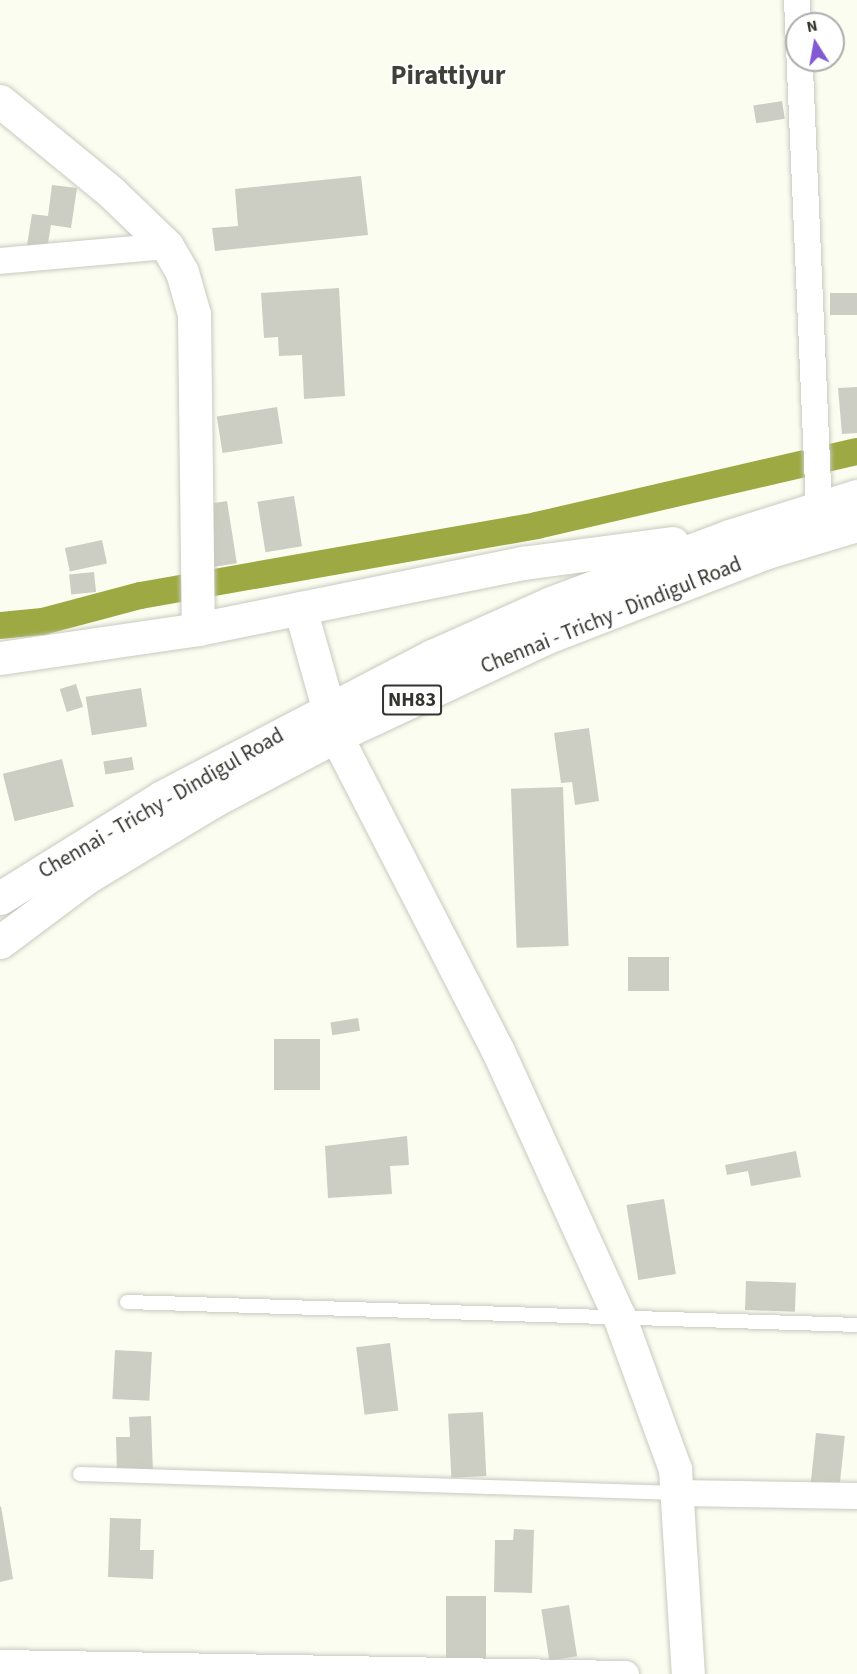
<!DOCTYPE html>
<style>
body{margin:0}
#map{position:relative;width:857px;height:1674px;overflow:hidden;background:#fbfdf1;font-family:"Source Sans 3",sans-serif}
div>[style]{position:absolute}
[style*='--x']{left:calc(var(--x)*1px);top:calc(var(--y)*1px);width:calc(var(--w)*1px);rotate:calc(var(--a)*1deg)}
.canal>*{height:27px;margin:-13.5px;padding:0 13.5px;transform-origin:13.5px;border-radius:13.5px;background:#9da943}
.building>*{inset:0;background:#cccec3;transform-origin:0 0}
.roads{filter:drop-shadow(0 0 2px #c8cabf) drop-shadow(0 0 2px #c8cabf)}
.service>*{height:14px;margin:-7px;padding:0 7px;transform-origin:7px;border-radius:7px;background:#fff}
.minor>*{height:26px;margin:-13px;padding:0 13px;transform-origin:13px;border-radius:13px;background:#fff}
.tertiary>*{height:33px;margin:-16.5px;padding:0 16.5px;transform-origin:16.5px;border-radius:16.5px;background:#fff}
.trunk>*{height:33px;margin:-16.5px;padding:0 16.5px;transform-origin:16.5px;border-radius:16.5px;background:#fff}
span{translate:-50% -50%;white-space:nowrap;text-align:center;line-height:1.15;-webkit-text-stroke:4.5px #fff;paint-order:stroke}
.shield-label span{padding:2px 4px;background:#fff;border:2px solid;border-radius:4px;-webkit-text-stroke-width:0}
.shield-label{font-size:20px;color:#33332f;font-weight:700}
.street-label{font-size:21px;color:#33332f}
.district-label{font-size:27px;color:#3f4138;font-weight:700}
.north{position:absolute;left:785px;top:12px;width:60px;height:60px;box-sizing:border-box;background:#fff;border:2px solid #adadac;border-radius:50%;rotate:349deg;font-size:16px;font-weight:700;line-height:24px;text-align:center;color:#33332f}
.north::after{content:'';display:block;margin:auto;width:21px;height:27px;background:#8259d3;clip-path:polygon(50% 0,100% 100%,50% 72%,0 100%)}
</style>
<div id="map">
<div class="canal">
<div style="--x:0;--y:625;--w:42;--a:-5.4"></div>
<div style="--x:42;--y:621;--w:101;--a:-14.9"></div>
<div style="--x:140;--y:595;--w:402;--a:-10"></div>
<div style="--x:536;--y:525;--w:329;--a:-13"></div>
</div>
<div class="building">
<div style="left:782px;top:101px;width:18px;height:29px;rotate:81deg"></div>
<div style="clip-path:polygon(361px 176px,368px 235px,215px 251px,212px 228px,238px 226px,235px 189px)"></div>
<div style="clip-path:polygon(52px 185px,77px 188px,71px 228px,51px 225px,46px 255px,26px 252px,32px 214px,48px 216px)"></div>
<div style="clip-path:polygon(339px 288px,345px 396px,304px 399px,302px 355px,279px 356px,278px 337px,264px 338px,261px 293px)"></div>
<div style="left:857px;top:293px;width:22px;height:27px;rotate:90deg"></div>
<div style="clip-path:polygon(857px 387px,857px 433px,842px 434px,838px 388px)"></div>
<div style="left:277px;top:407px;width:37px;height:61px;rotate:81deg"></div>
<div style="left:294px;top:496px;width:51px;height:37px;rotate:81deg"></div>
<div style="left:227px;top:501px;width:63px;height:24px;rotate:81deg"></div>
<div style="left:102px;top:540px;width:24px;height:38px;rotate:78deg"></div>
<div style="left:94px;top:572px;width:20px;height:25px;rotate:84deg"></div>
<div style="left:76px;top:684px;width:24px;height:17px;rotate:73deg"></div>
<div style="left:141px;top:688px;width:39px;height:56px;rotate:81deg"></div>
<div style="clip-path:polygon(589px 728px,599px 801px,575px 805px,572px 782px,561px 783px,554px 733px)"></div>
<div style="left:132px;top:757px;width:13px;height:29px;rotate:81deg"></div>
<div style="left:62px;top:759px;width:49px;height:61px;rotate:76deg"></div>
<div style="left:563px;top:787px;width:159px;height:52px;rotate:88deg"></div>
<div style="left:628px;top:957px;width:41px;height:34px"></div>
<div style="left:358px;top:1018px;width:13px;height:28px;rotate:81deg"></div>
<div style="left:274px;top:1039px;width:46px;height:51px"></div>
<div style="clip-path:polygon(407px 1136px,409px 1165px,390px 1166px,392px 1194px,328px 1198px,325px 1146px)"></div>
<div style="clip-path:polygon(796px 1151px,801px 1177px,751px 1186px,748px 1171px,727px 1175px,725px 1165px)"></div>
<div style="left:664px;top:1199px;width:76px;height:38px;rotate:81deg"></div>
<div style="left:746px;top:1281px;width:50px;height:29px;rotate:2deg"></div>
<div style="left:390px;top:1343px;width:68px;height:34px;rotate:83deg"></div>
<div style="left:115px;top:1350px;width:37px;height:49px;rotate:3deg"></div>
<div style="left:483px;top:1412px;width:64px;height:35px;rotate:87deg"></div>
<div style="clip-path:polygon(151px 1416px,153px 1473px,117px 1474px,116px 1437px,130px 1437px,129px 1417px)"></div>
<div style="left:816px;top:1433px;width:29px;height:58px;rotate:6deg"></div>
<div style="clip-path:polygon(1px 1506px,13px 1579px,0 1582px,0 1507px)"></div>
<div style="clip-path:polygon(110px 1518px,141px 1519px,140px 1550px,154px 1550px,153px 1579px,108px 1577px)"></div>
<div style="clip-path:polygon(514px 1529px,534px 1530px,532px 1593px,494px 1592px,495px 1540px,513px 1540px)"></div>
<div style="left:486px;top:1596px;width:70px;height:40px;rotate:90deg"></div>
<div style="left:569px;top:1605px;width:52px;height:28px;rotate:81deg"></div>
</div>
<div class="roads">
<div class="service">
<div style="--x:127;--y:1302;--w:730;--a:1.8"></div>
<div style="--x:80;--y:1474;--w:598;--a:1.82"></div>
</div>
<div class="minor">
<div style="--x:797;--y:0;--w:507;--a:87.52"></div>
<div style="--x:0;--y:261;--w:168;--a:-5.1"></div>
<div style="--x:679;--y:1493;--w:178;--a:1"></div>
<div style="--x:0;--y:1663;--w:626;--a:1.01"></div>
</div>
<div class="tertiary">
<div style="--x:0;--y:101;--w:144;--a:39.3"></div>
<div style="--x:111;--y:192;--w:78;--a:44"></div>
<div style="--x:167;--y:246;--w:30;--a:60"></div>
<div style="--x:182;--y:272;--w:44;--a:74.1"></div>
<div style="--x:194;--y:314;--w:315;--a:89.3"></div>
<div style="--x:300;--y:608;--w:133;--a:74.3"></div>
<div style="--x:336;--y:736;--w:354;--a:62.8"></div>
<div style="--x:498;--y:1051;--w:291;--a:65.5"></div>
<div style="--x:619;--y:1316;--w:163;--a:69.9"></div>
<div style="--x:675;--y:1469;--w:205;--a:86.4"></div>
</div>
<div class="trunk">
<div style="--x:0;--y:658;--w:200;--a:-8.3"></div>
<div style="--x:198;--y:629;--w:332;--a:-11.5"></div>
<div style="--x:523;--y:563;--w:151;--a:-7.6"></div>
<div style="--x:0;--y:898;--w:191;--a:-31.9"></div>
<div style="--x:162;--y:797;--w:305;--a:-27.6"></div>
<div style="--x:432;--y:656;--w:130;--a:-24"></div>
<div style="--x:551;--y:603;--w:190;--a:-20.6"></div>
<div style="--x:729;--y:536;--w:134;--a:-17.4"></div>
<div style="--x:0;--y:942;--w:109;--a:-36.8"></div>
<div style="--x:87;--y:877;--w:147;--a:-31.1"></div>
<div style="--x:213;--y:801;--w:139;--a:-27.9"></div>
<div style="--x:336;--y:736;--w:231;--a:-25.1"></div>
<div style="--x:545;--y:638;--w:235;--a:-21.2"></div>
<div style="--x:764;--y:553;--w:97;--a:-16.8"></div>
</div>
</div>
<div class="shield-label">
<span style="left:412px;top:700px">NH83</span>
</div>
<div class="street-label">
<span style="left:611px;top:615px;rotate:-22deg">Chennai - Trichy - Dindigul Road</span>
<span style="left:161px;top:803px;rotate:-30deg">Chennai - Trichy - Dindigul Road</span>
</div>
<div class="district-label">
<span style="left:448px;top:76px">Pirattiyur</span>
</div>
<div class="north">N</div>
</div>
